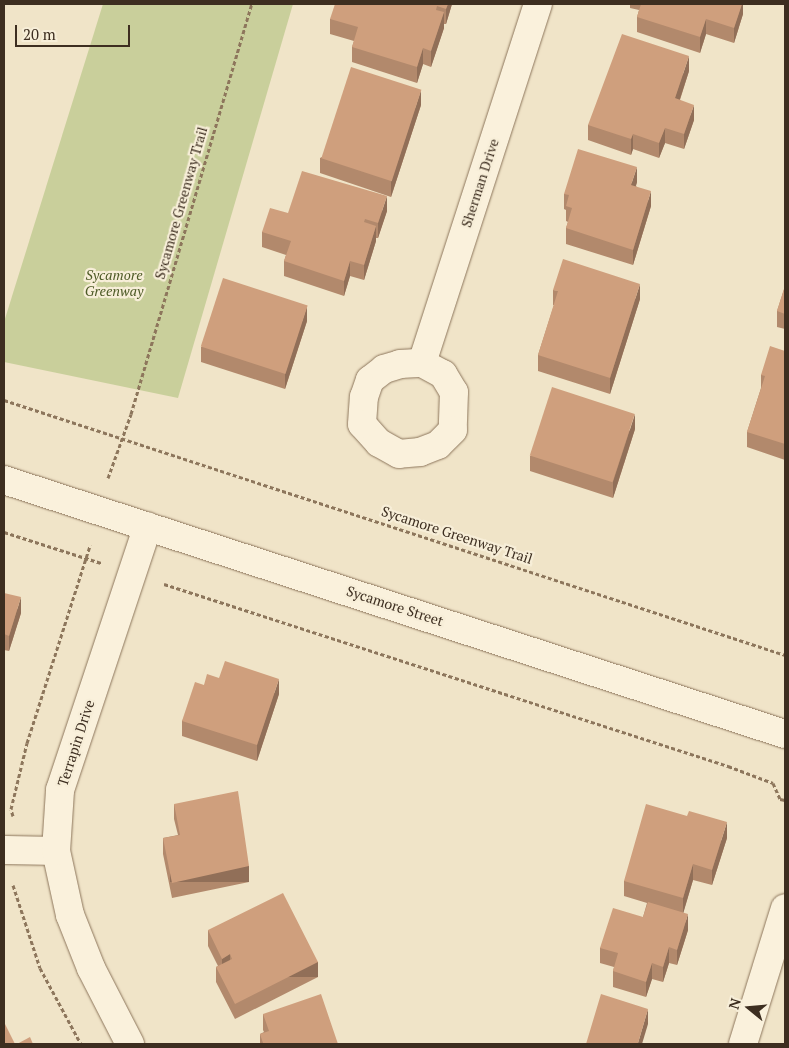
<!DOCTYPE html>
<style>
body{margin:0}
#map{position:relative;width:789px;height:1048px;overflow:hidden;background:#f0e4c8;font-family:"PT Serif",serif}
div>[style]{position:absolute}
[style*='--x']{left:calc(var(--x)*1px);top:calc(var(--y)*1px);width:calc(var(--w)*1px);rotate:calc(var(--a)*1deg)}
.green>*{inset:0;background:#c9cf9b}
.path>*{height:3px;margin-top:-1.5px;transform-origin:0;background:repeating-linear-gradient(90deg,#8d765c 0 4px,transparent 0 6.5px)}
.roads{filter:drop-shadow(0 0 1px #8d765c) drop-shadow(0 0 1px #8d765c)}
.minor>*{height:28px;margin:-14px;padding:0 14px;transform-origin:14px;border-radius:14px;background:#faf1dc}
.wall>*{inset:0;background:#b2896c}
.shaded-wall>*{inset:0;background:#916f58;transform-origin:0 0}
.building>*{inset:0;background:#cf9f7d;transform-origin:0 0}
span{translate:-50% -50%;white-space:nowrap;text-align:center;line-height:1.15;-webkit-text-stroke:4.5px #f7eed8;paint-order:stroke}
.street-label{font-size:14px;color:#3d2e20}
.park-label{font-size:14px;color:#4d5a26;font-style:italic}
.frame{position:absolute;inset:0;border:5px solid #3d2e20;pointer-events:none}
.north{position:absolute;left:724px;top:983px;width:50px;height:50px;-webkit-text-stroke:4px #f7eed8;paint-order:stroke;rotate:287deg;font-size:14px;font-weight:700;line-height:20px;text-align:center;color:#3d2e20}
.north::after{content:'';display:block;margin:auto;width:18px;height:22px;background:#3d2e20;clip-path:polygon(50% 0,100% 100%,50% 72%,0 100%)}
.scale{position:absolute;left:15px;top:25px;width:115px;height:22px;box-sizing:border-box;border:2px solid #3d2e20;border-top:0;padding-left:6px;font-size:15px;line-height:18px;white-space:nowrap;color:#3d2e20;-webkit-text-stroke:4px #f7eed8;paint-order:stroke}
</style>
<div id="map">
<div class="green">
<div style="clip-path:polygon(103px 4px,293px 4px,178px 398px,4px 362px,4px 322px)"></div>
</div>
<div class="path">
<div style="--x:4;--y:400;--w:822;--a:18.08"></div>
<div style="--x:108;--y:478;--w:68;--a:-70.2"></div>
<div style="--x:131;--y:414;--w:427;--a:-73.6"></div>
<div style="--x:4;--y:532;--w:102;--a:17.7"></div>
<div style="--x:164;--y:584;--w:593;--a:17.88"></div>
<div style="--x:728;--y:766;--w:48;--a:20.7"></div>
<div style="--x:773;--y:783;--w:17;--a:66"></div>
<div style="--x:780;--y:799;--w:5;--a:11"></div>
<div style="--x:13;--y:816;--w:7;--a:-106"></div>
<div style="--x:11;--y:809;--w:68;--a:-76.4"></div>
<div style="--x:27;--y:743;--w:208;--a:-72.3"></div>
<div style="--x:13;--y:885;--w:87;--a:72"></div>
<div style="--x:40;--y:968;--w:86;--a:61.7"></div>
</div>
<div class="roads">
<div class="minor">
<div style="--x:422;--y:363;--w:377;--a:-72.1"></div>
<div style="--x:422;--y:363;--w:24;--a:28"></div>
<div style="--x:443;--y:374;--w:21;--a:59"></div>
<div style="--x:454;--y:392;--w:38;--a:92"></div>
<div style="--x:453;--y:430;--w:21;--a:135"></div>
<div style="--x:438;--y:445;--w:19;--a:159"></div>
<div style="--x:420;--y:452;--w:21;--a:175"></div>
<div style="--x:399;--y:454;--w:23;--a:-151"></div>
<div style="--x:379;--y:443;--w:25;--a:-132"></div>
<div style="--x:362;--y:424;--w:27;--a:-86"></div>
<div style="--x:364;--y:397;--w:18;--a:-71"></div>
<div style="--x:370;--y:380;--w:18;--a:-38"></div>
<div style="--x:384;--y:369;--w:17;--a:-17"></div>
<div style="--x:400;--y:364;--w:22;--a:-3"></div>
<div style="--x:4;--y:480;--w:821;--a:18.02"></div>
<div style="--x:4;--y:850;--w:52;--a:1.1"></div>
<div style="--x:130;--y:1044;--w:85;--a:-117.2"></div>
<div style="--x:91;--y:968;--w:57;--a:-111.6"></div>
<div style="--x:70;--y:915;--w:66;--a:-102.3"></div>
<div style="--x:56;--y:851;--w:61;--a:-86.2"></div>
<div style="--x:60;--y:790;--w:278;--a:-71.6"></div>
<div style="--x:743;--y:1044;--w:142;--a:-72.8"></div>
</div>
</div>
<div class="wall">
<div style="clip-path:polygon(452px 4px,446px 24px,444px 24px,444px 28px,431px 67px,423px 64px,417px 83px,352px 62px,352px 47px,354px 41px,330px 34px,330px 19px)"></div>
<div style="clip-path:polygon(630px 4px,743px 4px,743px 14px,734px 43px,706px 34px,700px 53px,637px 32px,637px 17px,639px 10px,630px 8px)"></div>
<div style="clip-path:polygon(689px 71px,680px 100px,694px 120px,684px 149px,665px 143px,659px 158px,633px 149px,631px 155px,588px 140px,588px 125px)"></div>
<div style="clip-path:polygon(421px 105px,391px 197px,320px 173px,320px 158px)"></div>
<div style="clip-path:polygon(637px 182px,636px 186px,651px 206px,633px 265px,566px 244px,566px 228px,568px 222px,566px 221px,566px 210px,564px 209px,564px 194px)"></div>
<div style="clip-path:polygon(387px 211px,378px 238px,376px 238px,376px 241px,364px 280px,350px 276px,344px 296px,284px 276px,284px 261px,286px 255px,262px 247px,262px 232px,288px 213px)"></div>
<div style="clip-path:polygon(785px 286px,785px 329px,777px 327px,777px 311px)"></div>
<div style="clip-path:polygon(553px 290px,640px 299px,610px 394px,538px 371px,538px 355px,554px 305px,553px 305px)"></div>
<div style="clip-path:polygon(307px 321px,285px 389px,201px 362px,201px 347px)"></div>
<div style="clip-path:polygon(785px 351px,785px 460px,747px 447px,747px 432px,761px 388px,761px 375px)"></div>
<div style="clip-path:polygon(635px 429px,613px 498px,530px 471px,530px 456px)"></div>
<div style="clip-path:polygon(4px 593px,21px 613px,9px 651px,4px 650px)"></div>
<div style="clip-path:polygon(219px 678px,279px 694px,257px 761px,182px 736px,182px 721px,204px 685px)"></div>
<div style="clip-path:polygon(174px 804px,249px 882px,172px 898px,163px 854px,163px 838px,178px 835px,174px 819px)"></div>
<div style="clip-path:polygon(727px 838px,712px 885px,693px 880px,683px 913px,688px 930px,677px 965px,669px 963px,663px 982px,652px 979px,646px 997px,613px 987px,613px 971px,614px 967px,600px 963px,600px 948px,643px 917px,647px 903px,624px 896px,624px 881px)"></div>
<div style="clip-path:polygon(208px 930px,318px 977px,235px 1019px,216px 982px,216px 967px,218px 966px,208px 946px)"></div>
<div style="clip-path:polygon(263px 1014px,338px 1044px,260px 1044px,260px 1034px,264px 1032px,263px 1030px)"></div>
</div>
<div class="shaded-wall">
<div style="clip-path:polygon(448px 4px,452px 4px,446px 24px,446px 9px)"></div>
<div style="clip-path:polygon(742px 4px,743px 4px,743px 14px,734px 43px,734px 28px)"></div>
<div style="clip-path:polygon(444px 12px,444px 28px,431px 67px,431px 51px)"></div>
<div style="clip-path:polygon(706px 19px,706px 34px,700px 53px,700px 37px)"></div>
<div style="clip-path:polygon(423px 48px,423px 64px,417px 83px,417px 67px)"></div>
<div style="clip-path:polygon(689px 56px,689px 71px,675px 114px,675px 98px)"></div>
<div style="clip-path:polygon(421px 90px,421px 105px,391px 197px,391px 182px)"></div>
<div style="clip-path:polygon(694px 105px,694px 120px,684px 149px,684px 134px)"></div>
<div style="clip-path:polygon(665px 128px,665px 143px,659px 158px,659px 143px)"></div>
<div style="clip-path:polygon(633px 134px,633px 149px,631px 155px,631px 139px)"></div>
<div style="clip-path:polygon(637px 167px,637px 182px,631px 200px,631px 185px)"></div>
<div style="clip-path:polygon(651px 191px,651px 206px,633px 265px,633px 250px)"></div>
<div style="clip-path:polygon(387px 196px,387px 211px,378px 238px,378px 223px)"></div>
<div style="clip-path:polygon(376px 226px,376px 241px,364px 280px,364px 265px)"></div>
<div style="clip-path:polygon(350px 261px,350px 276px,344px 296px,344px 281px)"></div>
<div style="clip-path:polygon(640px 284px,640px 299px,610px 394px,610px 378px)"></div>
<div style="clip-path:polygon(307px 306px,307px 321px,285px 389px,285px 374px)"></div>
<div style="clip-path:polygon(635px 414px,635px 429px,613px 498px,613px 482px)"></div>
<div style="clip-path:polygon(21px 597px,21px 613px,9px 651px,9px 636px)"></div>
<div style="clip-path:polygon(279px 679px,279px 694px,257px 761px,257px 745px)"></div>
<div style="clip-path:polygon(727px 822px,727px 838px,712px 885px,712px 870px)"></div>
<div style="clip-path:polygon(693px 864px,693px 880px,683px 914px,683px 898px)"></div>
<div style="left:249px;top:866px;width:16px;height:79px;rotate:90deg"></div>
<div style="clip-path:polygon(688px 914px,688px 930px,677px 965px,677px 950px)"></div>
<div style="clip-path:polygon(669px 947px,669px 963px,663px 982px,663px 967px)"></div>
<div style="clip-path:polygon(230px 954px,230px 970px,222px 974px,222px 959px)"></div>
<div style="left:318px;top:962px;width:15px;height:93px;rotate:90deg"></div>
<div style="clip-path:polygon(652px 963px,652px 979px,646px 997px,646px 982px)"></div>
<div style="clip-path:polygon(648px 1009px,648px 1024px,642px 1044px,638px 1043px)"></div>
</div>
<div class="building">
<div style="clip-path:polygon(335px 4px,448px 4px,446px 9px,437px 6px,436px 10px,444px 12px,431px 51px,423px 48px,417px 67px,352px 47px,358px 27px,330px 19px)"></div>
<div style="clip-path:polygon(641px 4px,742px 4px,734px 28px,706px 19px,700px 37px,637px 17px)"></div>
<div style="clip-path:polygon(622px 34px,689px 56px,675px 98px,694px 105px,684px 134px,665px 128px,659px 143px,633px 134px,631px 139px,588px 125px)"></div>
<div style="left:351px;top:67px;width:74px;height:96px;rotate:18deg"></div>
<div style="clip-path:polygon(578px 149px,637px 167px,631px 185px,651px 191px,633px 250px,566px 228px,572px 208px,566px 206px,569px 195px,564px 194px)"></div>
<div style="clip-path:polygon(302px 171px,387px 196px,378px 223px,365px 219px,364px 222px,376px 226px,364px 265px,350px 261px,344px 281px,284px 261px,291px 241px,262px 232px,270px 208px,288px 213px)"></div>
<div style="clip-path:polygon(563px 259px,640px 284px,610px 378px,538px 355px,558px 291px,553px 290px)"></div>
<div style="left:223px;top:278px;width:89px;height:72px;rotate:18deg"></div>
<div style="clip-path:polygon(785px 286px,785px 314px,777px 311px)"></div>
<div style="clip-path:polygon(770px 346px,785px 351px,785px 444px,747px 432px,765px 376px,761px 375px)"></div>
<div style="left:552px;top:387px;width:87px;height:72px;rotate:18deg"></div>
<div style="clip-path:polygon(4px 593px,21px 597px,9px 636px,4px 634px)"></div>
<div style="clip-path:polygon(225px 661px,279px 679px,257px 745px,182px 721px,195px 682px,204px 685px,207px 674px,219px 678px)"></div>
<div style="clip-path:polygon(238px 791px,249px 866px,172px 883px,163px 838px,180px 835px,174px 804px)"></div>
<div style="clip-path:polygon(646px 804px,687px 816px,689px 811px,727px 822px,712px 870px,693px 864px,683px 898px,624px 881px)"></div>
<div style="clip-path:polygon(283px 893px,318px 962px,235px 1004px,216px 967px,232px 959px,230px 954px,222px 959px,208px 930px)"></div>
<div style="clip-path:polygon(648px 902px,688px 914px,677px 950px,669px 947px,663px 967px,652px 963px,646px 982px,613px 971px,618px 953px,600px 948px,613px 908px,643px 917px)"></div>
<div style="clip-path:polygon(321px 994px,338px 1044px,259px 1044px,263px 1043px,260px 1034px,269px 1031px,263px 1014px)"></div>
<div style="clip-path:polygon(601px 994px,648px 1009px,638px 1043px,643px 1044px,586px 1044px)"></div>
<div style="clip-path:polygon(4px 1022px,15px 1044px,4px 1044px)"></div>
<div style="clip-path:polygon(30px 1037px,33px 1044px,17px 1044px)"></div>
</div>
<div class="street-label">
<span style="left:480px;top:183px;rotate:-72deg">Sherman Drive</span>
<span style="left:181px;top:203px;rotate:-74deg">Sycamore Greenway Trail</span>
<span style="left:457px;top:535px;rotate:18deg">Sycamore Greenway Trail</span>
<span style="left:395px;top:606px;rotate:18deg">Sycamore Street</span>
<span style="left:76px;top:743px;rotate:-72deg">Terrapin Drive</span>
</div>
<div class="park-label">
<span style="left:114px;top:283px">Sycamore<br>Greenway</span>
</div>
<div class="frame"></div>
<div class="north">N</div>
<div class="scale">20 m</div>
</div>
